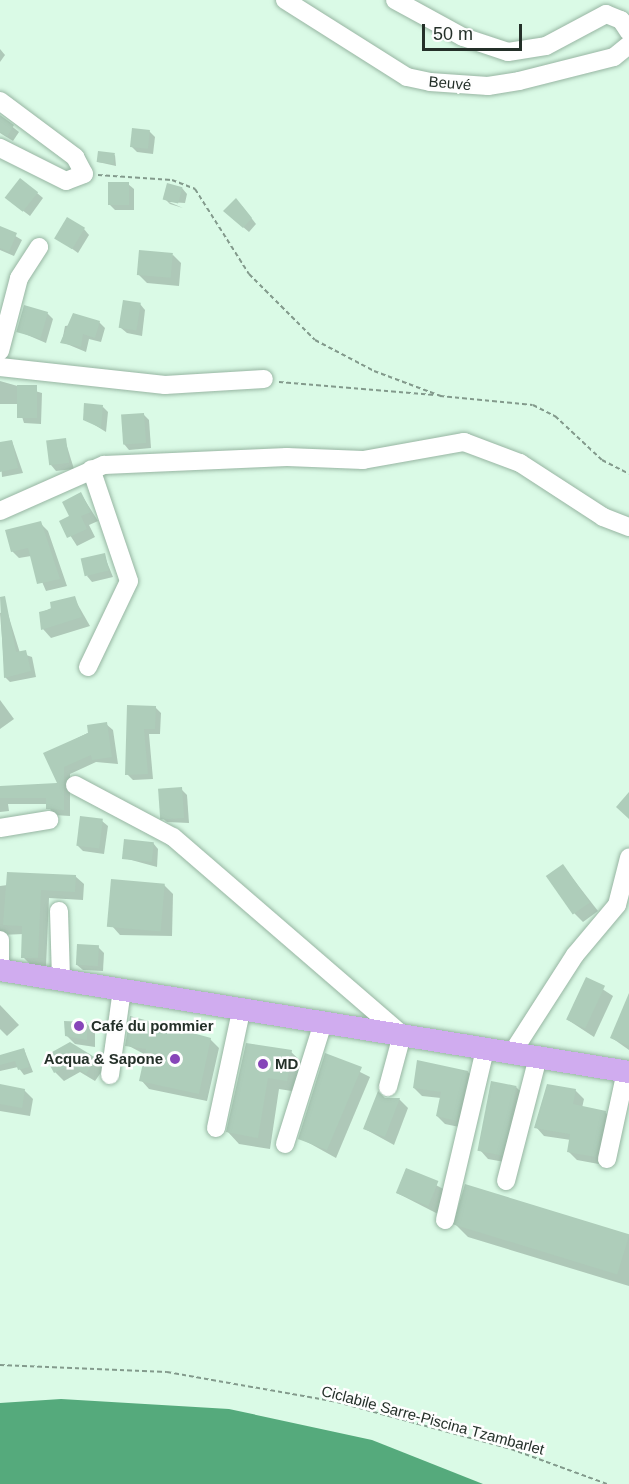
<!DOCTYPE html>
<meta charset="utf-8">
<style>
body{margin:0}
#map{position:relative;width:629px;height:1484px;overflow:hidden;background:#dafae6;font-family:Helvetica,sans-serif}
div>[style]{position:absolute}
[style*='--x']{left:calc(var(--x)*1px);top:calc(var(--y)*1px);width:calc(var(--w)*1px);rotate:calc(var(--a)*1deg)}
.water>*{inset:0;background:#55aa7c}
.shadow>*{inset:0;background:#0003}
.building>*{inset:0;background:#aecdba;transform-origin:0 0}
.path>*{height:2px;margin-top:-1px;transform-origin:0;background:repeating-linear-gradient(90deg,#839a8c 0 4.5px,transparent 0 7.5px)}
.roads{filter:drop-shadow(0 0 2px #97b5a2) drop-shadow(0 0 2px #97b5a2)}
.minor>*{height:18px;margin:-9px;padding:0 9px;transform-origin:9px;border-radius:9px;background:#fff}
.major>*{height:22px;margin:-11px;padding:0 11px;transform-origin:11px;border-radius:11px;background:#d0acef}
.dots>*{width:16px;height:16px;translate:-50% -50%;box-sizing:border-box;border:3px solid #fefefe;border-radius:50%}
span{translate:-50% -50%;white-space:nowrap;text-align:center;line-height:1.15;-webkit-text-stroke:5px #fefefe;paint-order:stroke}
.street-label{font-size:15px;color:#243029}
.poi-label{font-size:15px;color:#243029;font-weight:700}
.left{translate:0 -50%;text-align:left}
.right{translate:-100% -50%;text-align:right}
.scale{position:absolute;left:422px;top:24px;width:100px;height:27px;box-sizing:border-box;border:3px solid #243029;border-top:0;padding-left:8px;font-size:18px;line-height:21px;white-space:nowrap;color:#243029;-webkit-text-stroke:4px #fefefe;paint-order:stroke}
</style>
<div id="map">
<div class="water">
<div style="clip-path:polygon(61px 1399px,229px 1409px,372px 1440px,483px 1484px,0 1484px,0 1403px)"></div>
</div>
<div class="shadow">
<div style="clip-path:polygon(0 49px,5px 55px,0 62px)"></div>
<div style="clip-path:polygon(0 117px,19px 132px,13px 141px,0 133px)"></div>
<div style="clip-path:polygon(149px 131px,155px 137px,153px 154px,137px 152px,131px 146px)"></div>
<div style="clip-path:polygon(115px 155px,116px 166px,98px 162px)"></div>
<div style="clip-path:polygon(128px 184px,134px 189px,134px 210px,115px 210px,109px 204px)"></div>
<div style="clip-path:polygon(182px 188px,187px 194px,185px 203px,169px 202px,183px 208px,170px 204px,164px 198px)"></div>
<div style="clip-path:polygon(37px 193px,43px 198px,30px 216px,13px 203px)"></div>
<div style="clip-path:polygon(242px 206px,256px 224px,249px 232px,230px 216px)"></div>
<div style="clip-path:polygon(0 227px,22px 240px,14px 256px,0 250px)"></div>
<div style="clip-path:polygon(84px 229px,89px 235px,78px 253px,56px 237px)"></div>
<div style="clip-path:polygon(173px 255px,181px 263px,179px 286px,147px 283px,138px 274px)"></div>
<div style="clip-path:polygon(140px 304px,145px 310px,142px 336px,127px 333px,121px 328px)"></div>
<div style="clip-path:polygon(47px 313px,53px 319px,46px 343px,18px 331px)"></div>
<div style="clip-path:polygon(99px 322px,105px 328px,101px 342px,89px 339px,86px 352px,62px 342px,65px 326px)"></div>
<div style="clip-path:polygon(0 381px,42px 393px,41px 424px,24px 423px,18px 404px,0 404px)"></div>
<div style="clip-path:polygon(103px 407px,108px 412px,106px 432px,85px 419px)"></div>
<div style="clip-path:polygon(144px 415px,149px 420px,151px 448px,129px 450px,124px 444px)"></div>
<div style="clip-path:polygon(65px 440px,74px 469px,56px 471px,51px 465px)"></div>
<div style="clip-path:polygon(12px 441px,23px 473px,2px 477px,0 444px)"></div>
<div style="clip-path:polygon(81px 494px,98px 521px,89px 525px,95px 537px,77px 546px,61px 521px,71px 517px)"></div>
<div style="clip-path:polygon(40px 523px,48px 531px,67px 586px,46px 591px,31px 556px,19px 558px,12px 551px)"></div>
<div style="clip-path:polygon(104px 555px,113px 577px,92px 582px,87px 576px)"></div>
<div style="clip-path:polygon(74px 598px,90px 626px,51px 638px,43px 629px,40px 613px)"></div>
<div style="clip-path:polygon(7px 611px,20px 653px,32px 657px,36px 677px,10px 682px,5px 677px,0 613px)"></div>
<div style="clip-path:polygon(0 700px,14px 719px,0 729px)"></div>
<div style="clip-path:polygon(129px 707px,155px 707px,161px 713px,160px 734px,149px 734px,153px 779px,133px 780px,127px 774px)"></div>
<div style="clip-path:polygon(106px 724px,113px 730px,118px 764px,96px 762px,70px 774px,70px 816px,54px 815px,47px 804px,8px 804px,9px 811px,0 812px,0 788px,59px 785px,45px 754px)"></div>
<div style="clip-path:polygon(181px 789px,187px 795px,189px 823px,167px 822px,161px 817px)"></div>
<div style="clip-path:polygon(102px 821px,108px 826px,104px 854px,83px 851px,78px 846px)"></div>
<div style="clip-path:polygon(153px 843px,158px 849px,157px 867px,124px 858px)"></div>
<div style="clip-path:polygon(563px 866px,598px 911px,583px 922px,574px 913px)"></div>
<div style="clip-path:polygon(75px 876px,84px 884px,83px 900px,49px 898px,46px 966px,31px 965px,23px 957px,24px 934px,0 935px,0 886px)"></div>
<div style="clip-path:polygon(164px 885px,173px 894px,172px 936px,120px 935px,112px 926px)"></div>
<div style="clip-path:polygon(98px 947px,104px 953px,103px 971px,83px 970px,77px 965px)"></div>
<div style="clip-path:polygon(587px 979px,613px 996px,594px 1037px,568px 1020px)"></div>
<div style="clip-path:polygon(629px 997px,629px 1050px,612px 1038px)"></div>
<div style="clip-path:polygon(0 1005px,19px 1025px,7px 1036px,0 1029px)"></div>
<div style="clip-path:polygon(86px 1023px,95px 1032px,95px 1047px,75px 1044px,66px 1035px)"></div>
<div style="clip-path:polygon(210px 1039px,219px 1048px,207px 1101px,149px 1089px,141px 1080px,146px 1055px,127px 1045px)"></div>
<div style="clip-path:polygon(70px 1044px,104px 1068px,95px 1081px,80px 1072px,64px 1081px,55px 1072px)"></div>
<div style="clip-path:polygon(247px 1044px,291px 1052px,303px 1063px,298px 1092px,279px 1089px,270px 1149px,239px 1144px,228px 1132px)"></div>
<div style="clip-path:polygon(24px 1049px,33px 1072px,24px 1075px,18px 1067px,0 1071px,0 1056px)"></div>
<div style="clip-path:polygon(326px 1055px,370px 1077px,336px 1158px,300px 1138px)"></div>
<div style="clip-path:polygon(468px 1072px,475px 1080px,464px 1128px,445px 1124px,437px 1116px,441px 1098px,422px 1096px,414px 1088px)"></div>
<div style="clip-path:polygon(0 1086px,24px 1090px,33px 1099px,30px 1116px,0 1111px)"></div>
<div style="clip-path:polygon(516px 1087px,525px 1096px,510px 1163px,488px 1159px,480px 1150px)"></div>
<div style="clip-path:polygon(575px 1090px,584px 1099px,582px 1108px,605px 1112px,614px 1121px,604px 1165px,577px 1160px,568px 1151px,571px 1140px,544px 1136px,536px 1127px)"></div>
<div style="clip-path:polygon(384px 1099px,399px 1099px,408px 1108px,394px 1145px,365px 1129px)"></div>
<div style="clip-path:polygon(406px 1169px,447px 1191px,438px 1214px,397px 1193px)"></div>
<div style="clip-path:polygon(466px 1186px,629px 1236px,629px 1286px,468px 1237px,456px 1225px)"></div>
</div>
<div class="building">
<div style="clip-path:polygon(0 115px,14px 125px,7px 137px,0 132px)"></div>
<div style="left:132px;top:128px;width:18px;height:19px;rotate:6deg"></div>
<div style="left:98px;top:151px;width:17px;height:11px;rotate:7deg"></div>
<div style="left:20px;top:178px;width:23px;height:25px;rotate:38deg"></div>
<div style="left:108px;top:182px;width:21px;height:23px"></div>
<div style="left:167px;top:183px;width:16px;height:17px;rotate:15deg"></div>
<div style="clip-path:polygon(236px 198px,252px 218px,243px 228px,223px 211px)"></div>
<div style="left:67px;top:217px;width:21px;height:25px;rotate:31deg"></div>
<div style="clip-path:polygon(0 226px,17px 233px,9px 252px,0 248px)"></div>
<div style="left:139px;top:250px;width:34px;height:25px;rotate:5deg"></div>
<div style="left:123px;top:300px;width:18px;height:28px;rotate:9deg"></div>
<div style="left:24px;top:305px;width:25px;height:28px;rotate:16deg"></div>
<div style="clip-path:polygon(73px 313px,100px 321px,95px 338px,83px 334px,81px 347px,60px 343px)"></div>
<div style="left:17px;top:385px;width:20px;height:33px"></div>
<div style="clip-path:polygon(84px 403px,103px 405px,101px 428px,83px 420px)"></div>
<div style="left:144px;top:413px;width:30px;height:23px;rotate:86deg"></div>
<div style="left:66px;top:438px;width:25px;height:20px;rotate:83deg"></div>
<div style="clip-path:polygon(12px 440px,18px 468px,0 472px,0 442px)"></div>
<div style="clip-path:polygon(81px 492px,91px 512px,81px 516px,87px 529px,67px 538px,59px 521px,69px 516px,62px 502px)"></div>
<div style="clip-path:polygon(41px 521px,60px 579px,37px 584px,28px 548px,11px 552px,5px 530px)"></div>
<div style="left:105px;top:553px;width:18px;height:25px;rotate:77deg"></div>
<div style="clip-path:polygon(5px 596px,16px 652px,26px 650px,31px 671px,4px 678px,0 597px)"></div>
<div style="clip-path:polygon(75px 596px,82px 617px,41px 630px,39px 612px,51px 609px,50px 602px)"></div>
<div style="clip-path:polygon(127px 705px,156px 706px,155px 729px,144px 729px,148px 774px,125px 775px)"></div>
<div style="clip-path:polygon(107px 722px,112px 757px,92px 760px,91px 755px,64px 767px,64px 810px,46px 809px,46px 798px,0 798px,0 786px,57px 783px,43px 753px,88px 733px,87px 725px)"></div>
<div style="left:182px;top:787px;width:31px;height:24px;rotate:86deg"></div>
<div style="clip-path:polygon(629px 792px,629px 819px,616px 807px)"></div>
<div style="left:80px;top:816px;width:23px;height:30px;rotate:7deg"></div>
<div style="left:124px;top:839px;width:30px;height:20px;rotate:6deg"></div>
<div style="left:563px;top:864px;width:47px;height:21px;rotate:55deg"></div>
<div style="clip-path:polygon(7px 872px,76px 875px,75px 892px,41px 890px,38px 958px,21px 958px,22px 926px,3px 925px)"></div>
<div style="left:111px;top:879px;width:54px;height:48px;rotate:5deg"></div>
<div style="left:77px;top:944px;width:22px;height:21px;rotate:3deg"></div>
<div style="left:586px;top:977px;width:21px;height:47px;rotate:25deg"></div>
<div style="clip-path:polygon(629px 993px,629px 1046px,610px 1038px)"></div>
<div style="clip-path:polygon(130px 1016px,211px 1038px,199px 1094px,139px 1081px,146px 1049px,125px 1046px)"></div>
<div style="clip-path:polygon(64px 1021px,87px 1022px,87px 1040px,65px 1036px)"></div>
<div style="clip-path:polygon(70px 1042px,96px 1058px,86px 1074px,71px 1064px,54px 1073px,45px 1056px)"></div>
<div style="clip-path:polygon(246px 1043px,292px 1050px,287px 1081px,268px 1078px,258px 1138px,226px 1132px)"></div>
<div style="clip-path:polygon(24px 1048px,29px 1067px,18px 1070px,15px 1061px,0 1065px,0 1055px)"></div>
<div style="clip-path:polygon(325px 1053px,362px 1067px,327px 1150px,298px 1139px)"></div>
<div style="clip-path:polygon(417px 1060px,468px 1071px,457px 1121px,436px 1116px,441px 1092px,413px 1088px)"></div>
<div style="left:491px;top:1081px;width:26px;height:71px;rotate:11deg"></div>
<div style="clip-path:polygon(0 1084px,25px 1089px,22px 1108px,0 1104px)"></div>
<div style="clip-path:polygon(547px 1084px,576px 1089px,573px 1104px,606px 1111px,596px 1157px,567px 1152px,570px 1134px,534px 1128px)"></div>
<div style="clip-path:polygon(378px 1091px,385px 1098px,400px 1098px,385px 1137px,363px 1129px)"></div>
<div style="left:406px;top:1168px;width:35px;height:27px;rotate:22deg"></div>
<div style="left:465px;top:1184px;width:172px;height:42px;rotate:17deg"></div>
</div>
<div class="path">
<div style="--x:98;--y:175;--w:74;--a:3.9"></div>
<div style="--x:172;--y:180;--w:25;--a:21"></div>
<div style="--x:195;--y:189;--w:101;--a:57.6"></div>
<div style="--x:249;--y:274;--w:93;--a:45"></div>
<div style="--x:315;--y:340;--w:67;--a:27.7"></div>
<div style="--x:374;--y:371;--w:72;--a:20.5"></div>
<div style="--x:279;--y:382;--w:156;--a:4.8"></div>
<div style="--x:440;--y:396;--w:93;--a:5.5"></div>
<div style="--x:533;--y:405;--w:25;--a:27"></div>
<div style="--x:555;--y:416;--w:64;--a:43.1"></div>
<div style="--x:602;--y:460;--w:30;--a:27"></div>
<div style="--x:0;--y:1365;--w:167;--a:2.4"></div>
<div style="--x:167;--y:1372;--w:173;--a:10"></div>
<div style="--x:337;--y:1402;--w:180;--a:15.1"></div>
<div style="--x:511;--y:1449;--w:102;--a:20"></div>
</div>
<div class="roads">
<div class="minor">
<div style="--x:285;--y:0;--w:144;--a:32.3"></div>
<div style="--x:407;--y:77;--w:24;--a:12"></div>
<div style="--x:430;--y:82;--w:58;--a:3.9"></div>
<div style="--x:488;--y:86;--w:31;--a:-9"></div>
<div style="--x:519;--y:81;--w:98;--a:-14.2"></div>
<div style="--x:614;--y:57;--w:19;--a:-39"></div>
<div style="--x:395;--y:0;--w:77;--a:28.6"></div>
<div style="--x:463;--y:37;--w:47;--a:18.4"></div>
<div style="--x:508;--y:52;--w:38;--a:-9"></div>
<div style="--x:546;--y:46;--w:68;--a:-28.1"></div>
<div style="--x:606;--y:14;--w:16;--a:22"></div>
<div style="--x:621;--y:20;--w:14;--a:56"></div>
<div style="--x:0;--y:101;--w:94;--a:36.7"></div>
<div style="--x:75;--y:157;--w:19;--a:62"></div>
<div style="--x:84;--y:174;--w:19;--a:159"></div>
<div style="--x:66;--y:181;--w:74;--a:-153.4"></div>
<div style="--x:0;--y:351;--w:75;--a:-75.4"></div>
<div style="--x:19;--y:278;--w:37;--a:-57"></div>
<div style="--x:0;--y:367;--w:166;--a:6.2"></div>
<div style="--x:165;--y:385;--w:99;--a:-3.5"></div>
<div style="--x:0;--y:511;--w:114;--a:-23.9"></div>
<div style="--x:104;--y:465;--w:183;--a:-2.5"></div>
<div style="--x:287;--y:457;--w:76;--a:2.3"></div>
<div style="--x:363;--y:460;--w:103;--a:-10.1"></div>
<div style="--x:464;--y:442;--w:60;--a:20.6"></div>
<div style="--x:520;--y:463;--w:99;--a:33"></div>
<div style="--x:603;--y:517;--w:28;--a:21"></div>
<div style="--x:88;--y:667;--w:95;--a:-64.5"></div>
<div style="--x:129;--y:581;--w:118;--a:-108.7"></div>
<div style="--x:75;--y:785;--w:111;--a:28"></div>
<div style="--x:173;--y:837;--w:303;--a:40.8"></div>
<div style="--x:402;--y:1035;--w:54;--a:105.1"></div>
<div style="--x:0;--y:828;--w:50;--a:-9.3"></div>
<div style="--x:59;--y:911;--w:69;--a:88.3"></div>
<div style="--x:0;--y:940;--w:30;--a:90"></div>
<div style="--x:512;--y:1053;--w:117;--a:-57.3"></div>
<div style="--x:575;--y:955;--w:65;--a:-50"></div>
<div style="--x:617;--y:905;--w:49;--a:-75.7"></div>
<div style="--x:110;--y:1075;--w:86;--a:-82"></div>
<div style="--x:216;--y:1128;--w:120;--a:-77.9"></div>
<div style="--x:285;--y:1144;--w:127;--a:-72.6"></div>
<div style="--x:607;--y:1159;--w:90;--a:-77.8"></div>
<div style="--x:506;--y:1181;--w:128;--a:-75.5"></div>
<div style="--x:445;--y:1220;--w:176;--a:-76.8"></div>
</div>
<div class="major">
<div style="--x:0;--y:970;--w:637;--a:9.21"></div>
</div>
</div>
<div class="dots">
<div style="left:79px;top:1026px;background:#8745b9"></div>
<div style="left:175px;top:1059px;background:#8745b9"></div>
<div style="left:263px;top:1064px;background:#8745b9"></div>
</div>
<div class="street-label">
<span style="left:450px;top:83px;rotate:5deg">Beuvé</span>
<span style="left:433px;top:1420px;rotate:15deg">Ciclabile Sarre-Piscina Tzambarlet</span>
</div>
<div class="poi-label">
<span class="left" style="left:91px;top:1026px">Café du pommier</span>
<span class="right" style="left:163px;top:1059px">Acqua &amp; Sapone</span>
<span class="left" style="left:275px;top:1064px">MD</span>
</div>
<div class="scale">50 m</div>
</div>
